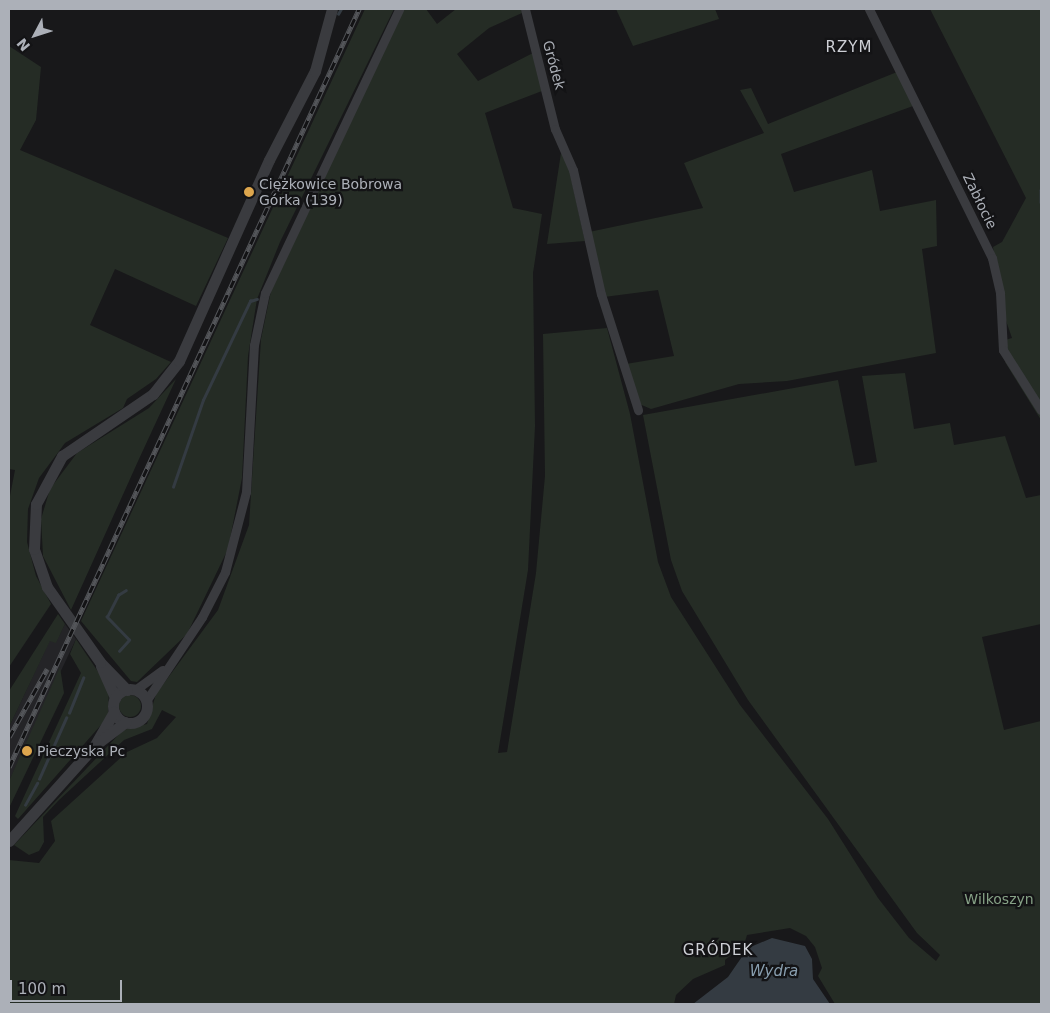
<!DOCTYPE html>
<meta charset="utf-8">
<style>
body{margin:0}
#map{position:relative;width:1050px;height:1013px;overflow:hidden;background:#18181a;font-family:"DejaVu Sans",sans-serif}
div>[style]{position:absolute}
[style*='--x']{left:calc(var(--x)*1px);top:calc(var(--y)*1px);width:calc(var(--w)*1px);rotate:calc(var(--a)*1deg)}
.built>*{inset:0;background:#242427}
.green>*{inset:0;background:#252c25}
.round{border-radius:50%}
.water>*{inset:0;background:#343b42}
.stream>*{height:2.5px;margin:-1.25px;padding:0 1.25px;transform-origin:1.25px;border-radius:1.25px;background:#343b42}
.minor>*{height:9px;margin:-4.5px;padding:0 4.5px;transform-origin:4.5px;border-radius:4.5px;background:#3a3b3f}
.tertiary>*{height:11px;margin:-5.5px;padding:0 5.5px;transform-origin:5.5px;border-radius:5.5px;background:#3a3b3f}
.tertiary>.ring{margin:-5.5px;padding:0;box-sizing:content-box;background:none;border:11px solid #3a3b3f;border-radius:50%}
.rail>*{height:4.5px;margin-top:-2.25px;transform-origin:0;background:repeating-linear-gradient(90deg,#131315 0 8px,#535559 0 16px);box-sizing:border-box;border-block:1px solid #535559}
.dots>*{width:14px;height:14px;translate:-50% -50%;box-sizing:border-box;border:2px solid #131315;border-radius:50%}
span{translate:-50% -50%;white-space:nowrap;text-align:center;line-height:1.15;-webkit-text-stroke:4.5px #131315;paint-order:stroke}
.street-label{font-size:14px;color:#acb0b8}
.poi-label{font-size:14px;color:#acb0b8}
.left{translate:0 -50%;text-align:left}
.park-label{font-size:14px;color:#86a186}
.neighbourhood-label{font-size:15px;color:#cdcfd5;letter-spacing:1px}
.water-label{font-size:15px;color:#889eaf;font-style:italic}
.frame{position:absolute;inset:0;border:10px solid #acb0b8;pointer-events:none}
.north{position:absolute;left:10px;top:10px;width:50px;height:50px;-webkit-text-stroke:4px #131315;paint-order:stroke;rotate:230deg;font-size:14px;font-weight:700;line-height:20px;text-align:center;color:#acb0b8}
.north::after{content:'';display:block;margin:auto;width:18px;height:22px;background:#acb0b8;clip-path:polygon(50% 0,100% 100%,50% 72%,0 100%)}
.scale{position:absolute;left:10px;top:980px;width:112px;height:22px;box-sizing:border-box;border:2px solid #acb0b8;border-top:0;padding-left:6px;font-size:15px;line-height:18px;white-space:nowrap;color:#acb0b8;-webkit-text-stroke:4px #131315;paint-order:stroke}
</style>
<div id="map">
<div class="built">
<div style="clip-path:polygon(65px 624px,76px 639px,9px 781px,9px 727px,50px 640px,56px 642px)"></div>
</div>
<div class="green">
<div style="clip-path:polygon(365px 9px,394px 9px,280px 242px,257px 299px,248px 356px,242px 478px,228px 549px,187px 634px,137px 682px,131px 681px,81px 621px)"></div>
<div style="clip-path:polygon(404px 9px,426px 9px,437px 24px,456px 9px,521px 9px,522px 13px,489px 28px,457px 54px,478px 81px,533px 53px,542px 91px,485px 113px,513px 208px,542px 214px,533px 273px,535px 426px,528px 570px,498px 753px,507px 752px,536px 573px,545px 476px,543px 334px,607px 328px,630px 414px,658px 562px,671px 597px,740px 705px,828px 819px,878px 898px,909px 938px,936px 961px,940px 955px,917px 933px,748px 700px,682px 591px,671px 560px,643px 415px,838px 380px,855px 466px,877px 462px,862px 376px,905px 373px,914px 429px,950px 423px,954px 445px,1005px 436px,1026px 498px,1041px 495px,1041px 624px,982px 637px,1004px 730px,1041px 721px,1041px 1004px,835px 1004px,818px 976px,822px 968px,815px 947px,806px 936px,790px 928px,747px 935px,744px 945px,725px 960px,725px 965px,693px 979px,676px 995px,674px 1004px,9px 1004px,9px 860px,39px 863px,55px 841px,51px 821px,127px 752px,157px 738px,176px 717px,162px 710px,152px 729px,124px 740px,59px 800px,43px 817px,44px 842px,39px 851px,29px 855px,14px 845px,123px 730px,147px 724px,156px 694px,218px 610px,249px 525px,261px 339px,271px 291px)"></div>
<div style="clip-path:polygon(616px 9px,715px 9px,719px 19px,633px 46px)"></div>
<div style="clip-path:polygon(930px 9px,1041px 9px,1041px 420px,1005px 362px,1011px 359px,1005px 340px,1012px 338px,1003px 312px,993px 247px,1002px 242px,1026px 198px)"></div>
<div style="clip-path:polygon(9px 46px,41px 67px,36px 120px,20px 150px,228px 238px,196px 306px,115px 269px,90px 325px,171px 362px,156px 379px,127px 399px,123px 408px,65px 443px,39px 478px,28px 509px,27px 542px,36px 576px,51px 604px,9px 667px,9px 501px,15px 470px,9px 469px)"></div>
<div style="clip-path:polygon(897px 72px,913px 106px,781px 154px,794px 192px,872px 170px,880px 211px,936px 200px,937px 246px,922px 249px,936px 353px,787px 381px,739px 384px,651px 409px,637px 403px,626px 364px,674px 356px,658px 290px,604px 297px,589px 232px,703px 208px,684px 163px,764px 133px,740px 90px,751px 88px,768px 124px)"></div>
<div style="clip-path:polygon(561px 153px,568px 164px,585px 241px,547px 244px)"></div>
<div style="clip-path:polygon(176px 379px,139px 459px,71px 610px,43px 556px,41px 519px,50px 489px,77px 453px,149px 408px)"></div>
<div style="clip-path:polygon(58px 614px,65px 624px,56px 643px,50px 641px,9px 727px,9px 691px)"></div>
<div style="clip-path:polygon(76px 639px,109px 688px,108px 717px,18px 819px,15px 816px,81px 673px,70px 654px)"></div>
<div style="clip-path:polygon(60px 667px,64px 693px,9px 808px,9px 781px)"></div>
<div class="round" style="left:119px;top:695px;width:22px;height:22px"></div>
</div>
<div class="water">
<div style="clip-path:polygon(772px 938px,805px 946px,812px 959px,813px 979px,830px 1004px,693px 1004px,728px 977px,748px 948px)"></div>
</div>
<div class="stream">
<div style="--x:338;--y:14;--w:6;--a:-59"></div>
<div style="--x:1041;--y:190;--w:12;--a:90"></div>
<div style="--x:173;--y:487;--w:92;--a:-71"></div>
<div style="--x:203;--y:400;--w:110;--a:-64.6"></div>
<div style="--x:250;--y:301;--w:7;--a:-16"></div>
<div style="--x:119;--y:651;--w:15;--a:-48"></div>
<div style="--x:129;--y:640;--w:32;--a:-134"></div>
<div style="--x:107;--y:617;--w:25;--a:-63"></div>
<div style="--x:118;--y:595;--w:9;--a:-32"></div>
<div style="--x:69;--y:713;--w:38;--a:-68"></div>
<div style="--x:39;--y:779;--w:67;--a:-66.1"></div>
<div style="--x:25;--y:805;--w:25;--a:-61"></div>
</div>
<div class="minor">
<div style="--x:525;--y:9;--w:124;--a:76"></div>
<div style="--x:555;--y:129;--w:45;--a:66.3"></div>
<div style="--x:573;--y:170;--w:127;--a:77.3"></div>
<div style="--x:601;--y:294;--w:122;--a:72.3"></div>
<div style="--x:869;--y:9;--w:278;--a:63.7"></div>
<div style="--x:992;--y:258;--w:36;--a:77"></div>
<div style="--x:1000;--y:293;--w:57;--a:87"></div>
<div style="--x:1003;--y:350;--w:71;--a:57.7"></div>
<div style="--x:135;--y:690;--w:34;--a:-36"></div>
<div style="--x:146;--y:701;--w:101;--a:-56.3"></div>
<div style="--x:202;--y:617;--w:51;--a:-62.9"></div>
<div style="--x:225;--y:572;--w:83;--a:-75.3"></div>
<div style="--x:246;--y:492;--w:147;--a:-86.9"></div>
<div style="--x:254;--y:345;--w:53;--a:-78.1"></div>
<div style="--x:265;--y:293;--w:314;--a:-64.7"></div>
</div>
<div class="tertiary">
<div style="--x:101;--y:666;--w:35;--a:66"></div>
<div class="ring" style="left:113px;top:689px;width:23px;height:23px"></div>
<div style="--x:127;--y:690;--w:39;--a:-134"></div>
<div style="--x:100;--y:662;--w:92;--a:-125.2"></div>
<div style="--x:47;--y:587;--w:40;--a:-108.9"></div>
<div style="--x:34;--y:549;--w:45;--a:-87.5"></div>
<div style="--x:36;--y:504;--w:55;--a:-61.6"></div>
<div style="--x:62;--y:456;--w:110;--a:-34.3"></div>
<div style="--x:153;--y:394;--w:42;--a:-51.8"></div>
<div style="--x:179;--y:361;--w:220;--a:-65.9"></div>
<div style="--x:269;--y:160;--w:100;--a:-62.7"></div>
<div style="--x:315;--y:71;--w:64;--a:-74.7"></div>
<div style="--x:96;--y:743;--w:36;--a:-60"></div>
<div style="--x:9;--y:841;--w:129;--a:-48.1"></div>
<div style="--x:95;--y:745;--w:38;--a:-37"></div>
</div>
<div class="rail">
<div style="--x:9;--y:737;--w:78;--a:-60.8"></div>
<div style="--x:9;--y:767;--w:835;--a:-65.22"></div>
</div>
<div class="dots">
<div style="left:249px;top:192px;background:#dda64d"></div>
<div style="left:27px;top:751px;background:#dda64d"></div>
</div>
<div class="street-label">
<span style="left:554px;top:65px;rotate:75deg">Gródek</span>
<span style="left:980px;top:201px;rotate:64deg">Zabłocie</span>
</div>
<div class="poi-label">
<span class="left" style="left:259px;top:192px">Ciężkowice Bobrowa<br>Górka (139)</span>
<span class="left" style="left:37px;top:751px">Pieczyska Pc</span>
</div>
<div class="park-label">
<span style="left:999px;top:899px">Wilkoszyn</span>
</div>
<div class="neighbourhood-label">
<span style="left:849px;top:48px">RZYM</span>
<span style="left:718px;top:951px">GRÓDEK</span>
</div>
<div class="water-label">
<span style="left:774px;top:972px">Wydra</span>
</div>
<div class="frame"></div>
<div class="north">N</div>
<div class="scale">100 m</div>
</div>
